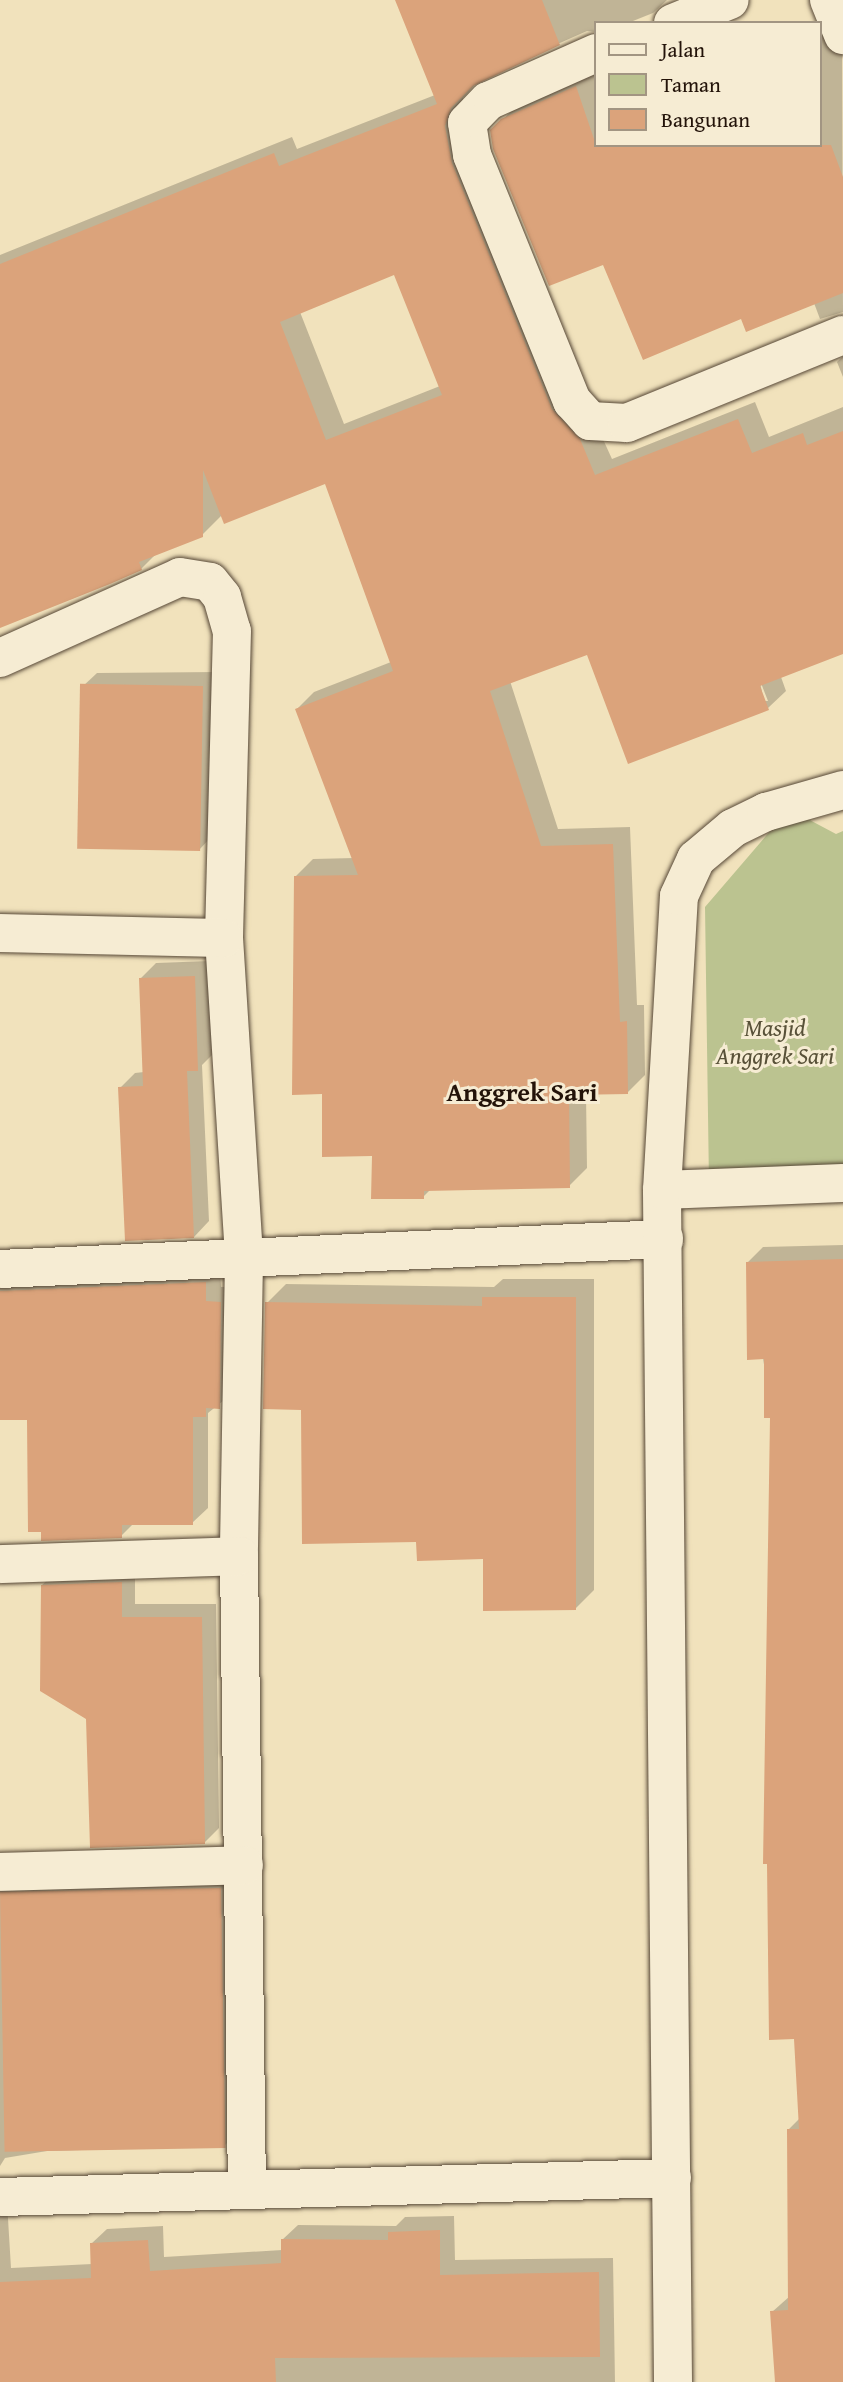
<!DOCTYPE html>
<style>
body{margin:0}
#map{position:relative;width:843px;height:2382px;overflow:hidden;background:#f1e2bc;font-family:"Gentium Book Plus",serif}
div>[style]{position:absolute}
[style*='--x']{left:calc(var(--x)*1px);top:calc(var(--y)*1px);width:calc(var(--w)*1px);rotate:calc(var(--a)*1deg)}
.green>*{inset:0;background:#bbc390}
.shadow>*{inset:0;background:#0003}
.building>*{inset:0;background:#dba37b;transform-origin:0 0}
.roads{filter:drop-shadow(0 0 2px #564736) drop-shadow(0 0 2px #564736)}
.minor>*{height:38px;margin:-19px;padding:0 19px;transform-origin:19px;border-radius:19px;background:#f6ecd3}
span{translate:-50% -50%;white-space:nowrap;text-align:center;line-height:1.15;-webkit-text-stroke:6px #f6ecd3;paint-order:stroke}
.park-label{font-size:24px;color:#585138;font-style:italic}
.neighbourhood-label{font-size:26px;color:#231309;font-weight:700}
.legend{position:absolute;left:594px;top:21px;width:228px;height:126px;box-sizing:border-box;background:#f6ecd3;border:2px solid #a29582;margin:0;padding:9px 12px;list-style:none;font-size:21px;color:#231309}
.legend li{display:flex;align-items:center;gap:14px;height:35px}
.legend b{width:35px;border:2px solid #a29582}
</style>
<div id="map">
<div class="green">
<div style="clip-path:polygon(789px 809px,836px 834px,843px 831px,843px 1176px,709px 1184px,705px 907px)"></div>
</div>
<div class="shadow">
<div style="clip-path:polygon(evenodd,396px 0,667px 0,653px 13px,628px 23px,596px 23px,596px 32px,587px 31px,481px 78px,463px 98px,469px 145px,612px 459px,755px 402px,769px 437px,843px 407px,843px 652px,781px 677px,786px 691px,768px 708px,629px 762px,588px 652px,510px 681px,558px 829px,630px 827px,637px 1005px,644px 1005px,645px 1075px,628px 1092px,586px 1093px,587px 1168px,569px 1186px,431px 1189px,423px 1197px,373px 1155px,324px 1092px,295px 877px,313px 859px,354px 858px,297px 709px,314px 692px,391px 662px,326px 482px,222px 515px,202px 535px,157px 553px,141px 569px,0 625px,0 255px,292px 137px,297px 149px,435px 95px,396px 0,395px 273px,440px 386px,344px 424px,300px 312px,395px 273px,396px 0,759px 678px,768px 701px,764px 701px,759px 678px)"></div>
<div style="clip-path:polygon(842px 27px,843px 312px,820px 319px,814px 303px,742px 317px,604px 263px,492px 131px,520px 102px,596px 68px,596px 145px,820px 145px,820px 36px)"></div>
<div style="clip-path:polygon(843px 356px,843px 377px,837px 362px)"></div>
<div style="clip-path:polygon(217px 672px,214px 834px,199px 850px,81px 688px,97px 673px)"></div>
<div style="clip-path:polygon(210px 961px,213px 1054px,202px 1065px,209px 1221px,194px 1237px,120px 1088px,135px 1073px,144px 1072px,141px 978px,156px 963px)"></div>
<div style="clip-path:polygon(843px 1245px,843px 2382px,777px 2382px,772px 2312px,790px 2296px,788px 2130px,800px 2118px,772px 1416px,748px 1262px,763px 1247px)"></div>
<div style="clip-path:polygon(220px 1268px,221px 1287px,236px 1287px,234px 1392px,208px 1413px,208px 1508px,192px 1523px,134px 1523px,121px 1536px,29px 1418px,0 1418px,0 1269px)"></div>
<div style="clip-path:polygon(503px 1279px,594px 1279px,594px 1590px,575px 1609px,484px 1558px,418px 1540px,303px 1408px,267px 1303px,286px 1284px,494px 1287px)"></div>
<div style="clip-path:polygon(135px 1568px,135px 1604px,216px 1604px,219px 1828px,205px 1842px,88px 1718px,42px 1585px,57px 1571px)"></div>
<div style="clip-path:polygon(236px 1873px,239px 2131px,224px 2146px,47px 2151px,5px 2158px,0 2166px,0 1878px)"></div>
<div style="clip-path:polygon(0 2196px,7px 2202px,11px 2268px,92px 2264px,91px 2244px,107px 2229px,163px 2226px,164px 2257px,282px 2250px,282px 2240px,298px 2225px,396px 2226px,405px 2217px,454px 2216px,455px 2260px,613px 2258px,615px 2382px,0 2382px)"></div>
</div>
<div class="building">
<div style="clip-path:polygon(evenodd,395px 0,542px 0,560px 45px,473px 86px,451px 108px,445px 126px,452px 163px,552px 409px,580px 439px,595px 475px,738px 419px,752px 453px,803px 433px,807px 445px,843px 431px,843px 654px,760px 686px,769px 710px,628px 764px,587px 655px,490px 691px,541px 846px,613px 844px,620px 1022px,627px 1021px,628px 1094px,569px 1095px,570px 1188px,424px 1191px,424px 1199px,371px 1199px,372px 1156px,322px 1157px,322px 1094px,292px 1095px,294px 876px,358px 875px,295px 709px,393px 671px,325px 484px,224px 524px,203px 470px,203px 537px,139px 562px,142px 570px,110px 584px,0 628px,0 264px,274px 153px,279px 166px,437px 104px,395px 0,394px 275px,442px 395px,326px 440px,280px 322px,394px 275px)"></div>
<div style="clip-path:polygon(576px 86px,596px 145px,831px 145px,843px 177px,843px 293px,746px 332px,741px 319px,643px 360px,603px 265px,549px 286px,493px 149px,490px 130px,501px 119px)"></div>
<div style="left:203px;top:686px;width:165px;height:123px;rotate:91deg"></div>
<div style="clip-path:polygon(195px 976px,198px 1071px,187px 1071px,194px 1238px,125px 1241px,118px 1087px,143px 1086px,139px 978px)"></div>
<div style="clip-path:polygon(843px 1259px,843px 2382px,775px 2382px,770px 2311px,788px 2310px,787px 2129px,799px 2129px,794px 2039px,769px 2040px,767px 1864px,763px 1864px,770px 1418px,764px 1418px,764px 1359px,747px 1360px,746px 1262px)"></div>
<div style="clip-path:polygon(206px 1282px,206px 1301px,221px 1302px,220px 1409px,206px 1408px,206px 1417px,193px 1417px,193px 1525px,122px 1525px,122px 1538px,41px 1541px,41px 1532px,28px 1532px,27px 1420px,0 1420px,0 1291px)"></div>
<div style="clip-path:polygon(482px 1297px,576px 1297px,576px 1610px,483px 1611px,483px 1559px,417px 1561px,416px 1542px,302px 1544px,301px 1410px,263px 1409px,265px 1302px,482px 1306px)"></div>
<div style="clip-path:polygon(122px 1582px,122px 1617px,202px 1617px,205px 1844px,90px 1848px,86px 1719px,40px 1691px,41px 1585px)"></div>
<div style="left:221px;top:1888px;width:260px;height:221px;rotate:89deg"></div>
<div style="clip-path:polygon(440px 2230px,440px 2275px,599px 2272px,600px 2357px,275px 2358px,276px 2382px,0 2382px,0 2282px,91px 2278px,90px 2243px,148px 2240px,150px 2271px,281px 2263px,281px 2239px,388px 2240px,388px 2232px)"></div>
</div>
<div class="roads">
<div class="minor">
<div style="--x:829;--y:0;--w:38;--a:68"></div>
<div style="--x:673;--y:23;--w:61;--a:-22"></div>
<div style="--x:596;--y:53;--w:118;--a:156"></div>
<div style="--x:488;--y:101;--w:30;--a:134"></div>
<div style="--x:467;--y:123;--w:32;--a:81"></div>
<div style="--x:472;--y:155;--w:266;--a:67.9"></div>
<div style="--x:572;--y:401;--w:27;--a:48"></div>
<div style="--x:590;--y:421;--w:37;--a:3"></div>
<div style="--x:627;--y:423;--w:233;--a:-22.2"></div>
<div style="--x:0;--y:658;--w:197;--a:-24.2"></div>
<div style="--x:180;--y:577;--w:30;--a:9"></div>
<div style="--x:210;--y:582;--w:19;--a:51"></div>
<div style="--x:222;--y:597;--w:35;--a:74"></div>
<div style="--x:232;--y:631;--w:307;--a:91.5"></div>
<div style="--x:224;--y:938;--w:323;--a:86.4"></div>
<div style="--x:244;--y:1260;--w:296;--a:91"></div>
<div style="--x:239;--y:1556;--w:634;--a:89.28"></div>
<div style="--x:0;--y:933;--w:224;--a:1.3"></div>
<div style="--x:662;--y:1190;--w:181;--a:-2.2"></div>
<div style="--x:0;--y:1269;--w:665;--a:-2.59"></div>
<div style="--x:0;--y:1564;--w:239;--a:-1.9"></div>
<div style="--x:0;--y:1872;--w:244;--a:-1.6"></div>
<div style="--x:0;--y:2197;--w:672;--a:-1.62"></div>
<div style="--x:673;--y:2382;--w:1192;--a:-90.53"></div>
<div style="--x:662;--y:1190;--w:294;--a:-86.7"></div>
<div style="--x:679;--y:896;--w:41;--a:-65.3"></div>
<div style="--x:696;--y:859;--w:48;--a:-40"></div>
<div style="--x:733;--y:828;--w:37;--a:-26"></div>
<div style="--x:766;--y:812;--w:80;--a:-15.9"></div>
</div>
</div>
<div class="park-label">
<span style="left:775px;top:1042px">Masjid<br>Anggrek Sari</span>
</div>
<div class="neighbourhood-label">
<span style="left:522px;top:1092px">Anggrek Sari</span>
</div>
<ul class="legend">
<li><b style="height:9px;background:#f6ecd3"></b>Jalan</li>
<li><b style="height:19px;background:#bbc390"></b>Taman</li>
<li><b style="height:19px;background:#dba37b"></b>Bangunan</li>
</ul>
</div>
